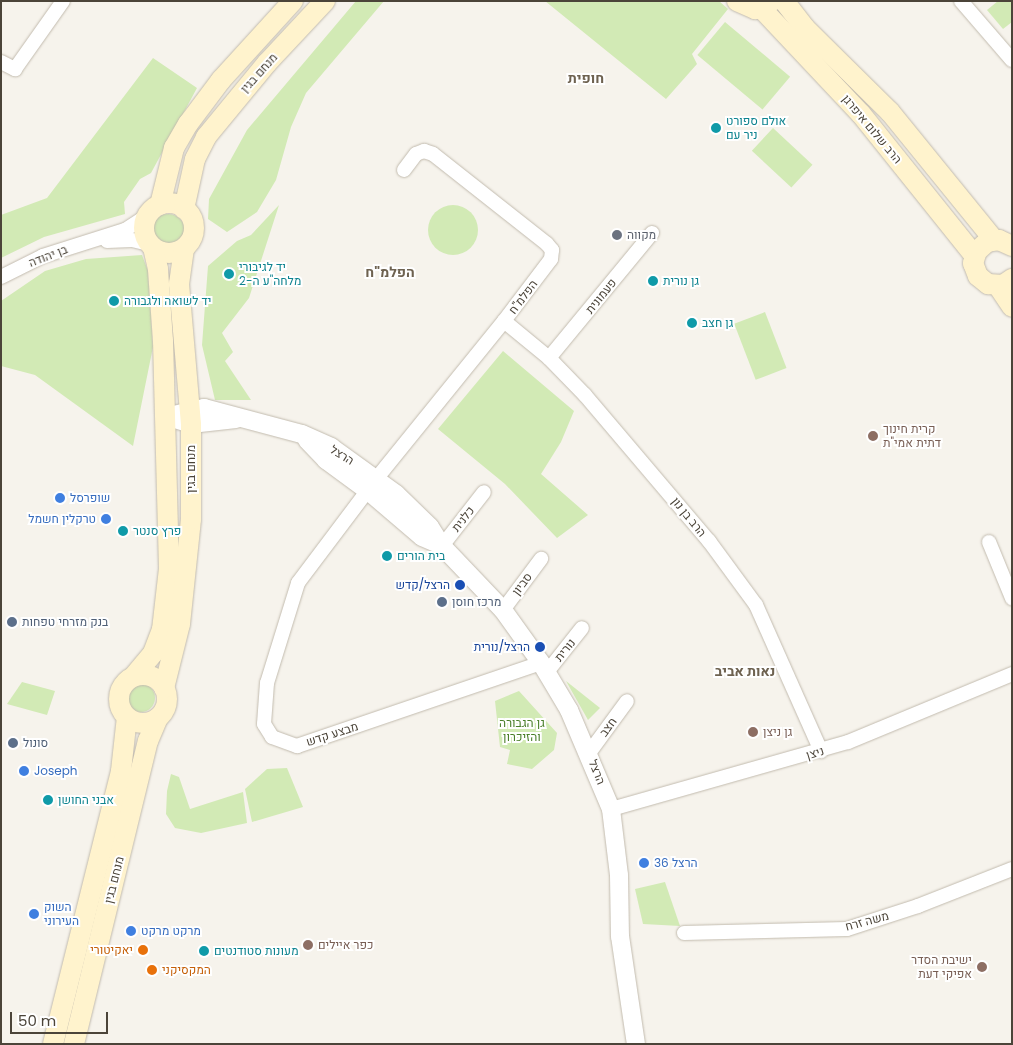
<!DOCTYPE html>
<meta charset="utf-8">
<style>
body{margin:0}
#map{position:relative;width:1013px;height:1045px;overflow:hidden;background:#f6f3ec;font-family:Poppins,Heebo,sans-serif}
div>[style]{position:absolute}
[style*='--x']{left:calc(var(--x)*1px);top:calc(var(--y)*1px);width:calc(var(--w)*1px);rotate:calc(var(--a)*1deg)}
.green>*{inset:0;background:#d2eab5;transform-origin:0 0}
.round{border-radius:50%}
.roads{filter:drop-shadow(0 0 1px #c2bbae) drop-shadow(0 0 1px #c2bbae)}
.minor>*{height:14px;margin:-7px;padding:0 7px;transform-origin:7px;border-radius:7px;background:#fff}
.tertiary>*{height:18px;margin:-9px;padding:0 9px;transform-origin:9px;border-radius:9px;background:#fff}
.secondary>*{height:20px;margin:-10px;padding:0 10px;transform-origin:10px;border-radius:10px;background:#fff3cd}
.secondary>.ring{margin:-10px;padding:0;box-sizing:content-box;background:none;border:20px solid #fff3cd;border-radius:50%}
.dots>*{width:14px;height:14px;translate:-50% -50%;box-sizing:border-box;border:2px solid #fff;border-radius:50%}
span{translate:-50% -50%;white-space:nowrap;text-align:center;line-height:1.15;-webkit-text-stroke:4px #fff;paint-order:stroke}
.street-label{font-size:12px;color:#4b4439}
.culture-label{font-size:12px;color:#0d838f}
.left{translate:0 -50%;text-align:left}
.worship-label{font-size:12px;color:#5b616d}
.education-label{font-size:12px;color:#785e54}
.right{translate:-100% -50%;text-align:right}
.shop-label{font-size:12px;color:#366cbe}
.transit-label{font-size:12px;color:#164399}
.service-label{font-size:12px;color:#4e5e75}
.park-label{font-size:12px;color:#4a7f2a}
.food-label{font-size:12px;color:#c56008}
.neighbourhood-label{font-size:14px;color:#6e6250;font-weight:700}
.frame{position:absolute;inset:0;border:2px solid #4b4439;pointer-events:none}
.scale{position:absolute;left:10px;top:1012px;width:98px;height:22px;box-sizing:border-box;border:2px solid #4b4439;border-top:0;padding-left:6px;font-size:15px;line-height:18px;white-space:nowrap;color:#4b4439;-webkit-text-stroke:4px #fff;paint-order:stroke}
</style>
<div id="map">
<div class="green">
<div style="clip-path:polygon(356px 1px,384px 1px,306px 93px,291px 127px,276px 180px,257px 212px,227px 232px,208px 219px,209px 199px,247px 130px)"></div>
<div style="clip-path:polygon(545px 1px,719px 1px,728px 9px,692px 54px,697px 64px,666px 99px)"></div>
<div style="clip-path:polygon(998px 1px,1012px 1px,1012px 22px,1003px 29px,987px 10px)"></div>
<div style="left:725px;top:22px;width:85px;height:43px;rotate:40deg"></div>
<div style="clip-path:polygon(153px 58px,197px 88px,151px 173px,140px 179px,124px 202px,125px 214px,44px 237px,1px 258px,1px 215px,47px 198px)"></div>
<div style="left:773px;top:128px;width:54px;height:31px;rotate:43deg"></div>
<div style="clip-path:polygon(279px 205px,249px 298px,222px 333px,233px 352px,225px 361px,251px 400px,215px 400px,202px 345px,208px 266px,237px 241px,251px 235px)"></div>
<div class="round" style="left:428px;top:205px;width:50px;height:50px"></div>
<div class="round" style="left:151px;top:214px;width:34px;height:34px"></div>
<div style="clip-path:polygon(142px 255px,148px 271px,153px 347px,133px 446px,35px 375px,1px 366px,1px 301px,45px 271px,86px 259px)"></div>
<div style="left:765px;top:312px;width:60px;height:33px;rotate:69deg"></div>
<div style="clip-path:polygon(503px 351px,574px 411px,561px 442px,541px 474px,588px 515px,557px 538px,505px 484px,438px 429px)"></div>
<div style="clip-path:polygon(566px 681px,600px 708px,588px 720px)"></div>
<div style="clip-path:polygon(22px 682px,55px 691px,47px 715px,7px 704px)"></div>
<div class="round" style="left:127px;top:684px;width:28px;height:28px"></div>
<div style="clip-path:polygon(519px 691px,557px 733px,554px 750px,532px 769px,507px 764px,510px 750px,500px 747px,495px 701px)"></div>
<div style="clip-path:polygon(287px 768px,303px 807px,252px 822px,245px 789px,267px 769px)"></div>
<div style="clip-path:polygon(171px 774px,179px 777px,190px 809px,243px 792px,247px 823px,201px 833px,175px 828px,166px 814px,167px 791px)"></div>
<div style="clip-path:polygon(665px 882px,680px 926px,643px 924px,635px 889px)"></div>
</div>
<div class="roads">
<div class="minor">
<div style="--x:961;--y:1;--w:78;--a:49.2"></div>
<div style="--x:1;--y:62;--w:16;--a:27"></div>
<div style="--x:15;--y:69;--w:83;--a:-54.8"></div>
<div style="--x:404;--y:170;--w:20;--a:-53"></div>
<div style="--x:416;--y:154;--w:9;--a:-21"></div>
<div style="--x:424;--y:151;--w:9;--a:18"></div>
<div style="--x:433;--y:154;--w:145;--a:38.3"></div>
<div style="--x:547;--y:244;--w:8;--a:50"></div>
<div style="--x:552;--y:250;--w:9;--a:96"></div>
<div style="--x:551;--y:259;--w:78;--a:127.2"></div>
<div style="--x:504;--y:321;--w:202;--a:129"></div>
<div style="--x:377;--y:478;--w:131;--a:127"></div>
<div style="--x:298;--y:583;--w:105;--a:107.2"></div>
<div style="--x:267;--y:683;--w:41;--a:94.2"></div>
<div style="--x:264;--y:724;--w:15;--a:58"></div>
<div style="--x:272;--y:737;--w:27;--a:20"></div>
<div style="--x:297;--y:746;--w:258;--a:-18.8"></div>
<div style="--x:107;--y:241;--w:25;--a:-2"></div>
<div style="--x:132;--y:240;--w:17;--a:13"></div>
<div style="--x:1;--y:277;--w:47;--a:-26.6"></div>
<div style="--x:43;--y:256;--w:86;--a:-17.6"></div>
<div style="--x:125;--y:230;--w:27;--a:-33"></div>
<div style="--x:504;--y:321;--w:58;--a:39.4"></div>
<div style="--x:549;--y:358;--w:52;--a:45.8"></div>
<div style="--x:585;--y:395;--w:192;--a:49.7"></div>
<div style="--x:709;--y:541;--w:79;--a:53.7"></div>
<div style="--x:756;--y:605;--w:160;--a:66"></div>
<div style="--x:549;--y:358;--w:162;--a:-50.5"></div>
<div style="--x:989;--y:542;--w:61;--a:67.7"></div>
<div style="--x:442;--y:546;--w:68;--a:-52.1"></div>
<div style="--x:503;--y:610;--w:64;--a:-53.3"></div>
<div style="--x:547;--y:672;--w:56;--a:-51.5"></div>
<div style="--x:589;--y:753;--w:64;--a:-53.8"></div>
<div style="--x:611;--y:809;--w:246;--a:-15.8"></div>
<div style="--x:848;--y:742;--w:178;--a:-22.5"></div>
<div style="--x:684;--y:933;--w:163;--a:-1.4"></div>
<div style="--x:847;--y:929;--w:75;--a:-17.9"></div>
<div style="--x:918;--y:906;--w:101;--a:-21.5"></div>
</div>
<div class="tertiary">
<div style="--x:165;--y:417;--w:40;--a:-13"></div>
<div style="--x:204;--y:408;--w:101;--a:14.9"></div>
<div style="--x:302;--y:434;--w:32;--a:24"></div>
<div style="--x:331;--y:447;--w:80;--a:35.9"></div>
<div style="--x:396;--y:494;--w:47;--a:44.1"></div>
<div style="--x:430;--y:527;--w:22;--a:58"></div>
<div style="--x:442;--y:546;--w:88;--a:46.4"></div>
<div style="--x:503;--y:610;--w:65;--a:54.4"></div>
<div style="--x:541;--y:663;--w:55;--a:59.2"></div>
<div style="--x:569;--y:710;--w:108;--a:67"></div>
<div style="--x:611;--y:809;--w:66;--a:83.1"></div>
<div style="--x:619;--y:875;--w:61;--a:89.1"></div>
<div style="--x:620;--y:936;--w:109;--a:81.6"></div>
<div style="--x:178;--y:420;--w:14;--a:17"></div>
<div style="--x:191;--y:424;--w:45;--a:-6.3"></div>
<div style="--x:307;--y:440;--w:28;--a:46"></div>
<div style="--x:326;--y:460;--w:51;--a:36.2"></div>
<div style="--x:367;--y:490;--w:72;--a:40.5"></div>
<div style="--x:422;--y:537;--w:21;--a:23"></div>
</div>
<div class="secondary">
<div style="--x:737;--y:1;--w:20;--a:24"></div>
<div style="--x:755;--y:9;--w:19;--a:-25"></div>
<div style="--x:784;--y:1;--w:34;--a:52"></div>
<div style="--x:805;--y:28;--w:120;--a:44.7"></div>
<div style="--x:890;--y:112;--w:165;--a:50.9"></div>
<div style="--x:762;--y:9;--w:144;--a:46.7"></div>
<div style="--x:861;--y:114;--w:181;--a:51.3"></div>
<div class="ring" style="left:144px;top:203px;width:30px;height:30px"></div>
<div style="--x:160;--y:205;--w:59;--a:-76.2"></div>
<div style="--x:174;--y:148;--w:28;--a:-60"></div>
<div style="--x:188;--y:124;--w:55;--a:-53.1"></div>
<div style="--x:221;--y:80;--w:107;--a:-47.7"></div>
<div style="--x:184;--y:209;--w:51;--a:-77.6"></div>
<div style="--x:195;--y:159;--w:25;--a:-63"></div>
<div style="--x:206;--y:137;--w:96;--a:-50.5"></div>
<div style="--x:267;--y:63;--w:85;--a:-46.9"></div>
<div style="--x:1012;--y:246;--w:14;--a:-155"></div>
<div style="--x:999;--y:240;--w:12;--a:171"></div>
<div style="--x:987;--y:242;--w:13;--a:138"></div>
<div style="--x:977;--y:251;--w:13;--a:108"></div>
<div style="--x:973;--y:263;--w:14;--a:69"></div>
<div style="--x:978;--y:276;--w:13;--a:39"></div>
<div style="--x:988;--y:284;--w:15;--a:4"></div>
<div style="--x:1003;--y:285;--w:11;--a:-34"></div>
<div style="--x:998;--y:286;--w:25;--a:56"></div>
<div class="ring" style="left:119px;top:675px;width:28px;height:28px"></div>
<div style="--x:134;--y:676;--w:30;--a:-50"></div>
<div style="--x:153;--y:653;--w:25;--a:-69"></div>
<div style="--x:162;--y:630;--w:61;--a:-83.5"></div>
<div style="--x:169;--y:569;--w:228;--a:-91.5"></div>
<div style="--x:163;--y:341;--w:72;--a:-94"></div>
<div style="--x:158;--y:269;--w:22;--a:-103"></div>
<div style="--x:164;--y:688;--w:66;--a:-76"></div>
<div style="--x:180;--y:624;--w:106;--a:-84"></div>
<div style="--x:191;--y:519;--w:95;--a:-90"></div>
<div style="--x:191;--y:424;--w:141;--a:-94.9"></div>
<div style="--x:179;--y:284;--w:35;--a:-82"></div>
<div style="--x:53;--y:1044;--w:281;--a:-76"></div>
<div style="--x:121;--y:771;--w:54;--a:-83.7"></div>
<div style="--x:74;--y:1044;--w:312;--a:-76.3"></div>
<div style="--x:148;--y:741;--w:25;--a:-67"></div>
</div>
</div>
<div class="dots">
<div style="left:716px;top:128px;background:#0f9aa8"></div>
<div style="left:617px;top:235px;background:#6b7280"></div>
<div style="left:229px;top:274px;background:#0f9aa8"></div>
<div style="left:653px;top:281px;background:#0f9aa8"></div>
<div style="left:114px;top:301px;background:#0f9aa8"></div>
<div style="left:692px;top:323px;background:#0f9aa8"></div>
<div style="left:873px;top:436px;background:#8d6e63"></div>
<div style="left:60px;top:498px;background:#3f7fe0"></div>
<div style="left:106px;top:519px;background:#3f7fe0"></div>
<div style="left:123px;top:531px;background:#0f9aa8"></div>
<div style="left:387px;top:556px;background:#0f9aa8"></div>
<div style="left:460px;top:585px;background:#1a4fb4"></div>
<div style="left:442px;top:602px;background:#5c6f8a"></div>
<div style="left:12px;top:622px;background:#5c6f8a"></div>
<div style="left:540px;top:647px;background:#1a4fb4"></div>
<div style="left:753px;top:732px;background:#8d6e63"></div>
<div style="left:13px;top:743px;background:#5c6f8a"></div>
<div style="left:24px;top:771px;background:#3f7fe0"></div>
<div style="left:48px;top:800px;background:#0f9aa8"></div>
<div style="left:644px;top:863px;background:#3f7fe0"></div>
<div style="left:34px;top:914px;background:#3f7fe0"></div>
<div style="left:131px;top:931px;background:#3f7fe0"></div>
<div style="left:308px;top:945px;background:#8d6e63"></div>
<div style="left:143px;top:950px;background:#e8710a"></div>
<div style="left:204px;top:951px;background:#0f9aa8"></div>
<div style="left:982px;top:967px;background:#8d6e63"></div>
<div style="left:152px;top:970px;background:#e8710a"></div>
</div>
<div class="street-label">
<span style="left:259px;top:73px;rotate:-48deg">מנחם בגין</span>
<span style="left:872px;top:129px;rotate:50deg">הרב שלום איפרגן</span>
<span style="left:48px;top:256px;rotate:-21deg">בן יהודה</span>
<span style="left:601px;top:296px;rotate:-51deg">פעמונית</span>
<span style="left:523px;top:297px;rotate:-53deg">הפלמ"ח</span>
<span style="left:342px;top:455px;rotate:32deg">הרצל</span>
<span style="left:191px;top:469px;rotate:-90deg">מנחם בגין</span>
<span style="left:689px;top:517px;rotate:51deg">הרב בן נון</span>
<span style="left:463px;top:519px;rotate:-52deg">כלנית</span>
<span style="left:522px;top:584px;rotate:-53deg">סביון</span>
<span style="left:565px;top:650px;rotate:-51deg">נורית</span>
<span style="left:608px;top:727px;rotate:-54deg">חצב</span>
<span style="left:332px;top:734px;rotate:-18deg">מבצע קדש</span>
<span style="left:815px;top:753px;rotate:-17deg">ניצן</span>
<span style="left:597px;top:772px;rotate:68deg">הרצל</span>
<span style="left:114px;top:880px;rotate:-76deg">מנחם בגין</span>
<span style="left:867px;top:921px;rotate:-15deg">משה זרח</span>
</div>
<div class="culture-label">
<span class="left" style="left:726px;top:128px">אולם ספורט<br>ניר עם</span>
<span class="left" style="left:239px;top:274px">יד לגיבורי<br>מלחה"ע ה-2</span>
<span class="left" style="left:663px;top:281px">גן נורית</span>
<span class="left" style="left:124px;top:301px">יד לשואה ולגבורה</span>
<span class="left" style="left:702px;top:323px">גן חצב</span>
<span class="left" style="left:133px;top:531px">פרץ סנטר</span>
<span class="left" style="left:397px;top:556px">בית הורים</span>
<span class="left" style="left:58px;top:800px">אבני החושן</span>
<span class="left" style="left:214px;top:951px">מעונות סטודנטים</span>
</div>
<div class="worship-label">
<span class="left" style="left:627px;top:235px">מקווה</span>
</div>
<div class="education-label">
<span class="left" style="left:883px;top:436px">קרית חינוך<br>דתית אמי"ת</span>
<span class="left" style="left:763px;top:732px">גן ניצן</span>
<span class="left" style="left:318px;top:945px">כפר איילים</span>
<span class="right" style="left:972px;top:967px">ישיבת הסדר<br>אפיקי דעת</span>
</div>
<div class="shop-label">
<span class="left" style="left:70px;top:498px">שופרסל</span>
<span class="right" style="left:96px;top:519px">טרקלין חשמל</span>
<span class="left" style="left:34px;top:771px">Joseph</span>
<span class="left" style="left:654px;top:863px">הרצל 36</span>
<span class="left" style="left:44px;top:914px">השוק<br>העירוני</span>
<span class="left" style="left:141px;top:931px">מרקט מרקט</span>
</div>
<div class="transit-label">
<span class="right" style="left:450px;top:585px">הרצל/קדש</span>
<span class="right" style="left:530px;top:647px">הרצל/נורית</span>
</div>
<div class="service-label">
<span class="left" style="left:452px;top:602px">מרכז חוסן</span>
<span class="left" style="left:22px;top:622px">בנק מזרחי טפחות</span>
<span class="left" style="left:23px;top:743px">סונול</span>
</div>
<div class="park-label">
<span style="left:522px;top:730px">גן הגבורה<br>והזיכרון</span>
</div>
<div class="food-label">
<span class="right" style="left:133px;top:950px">יאקיטורי</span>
<span class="left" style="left:162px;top:970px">המקסיקני</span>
</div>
<div class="neighbourhood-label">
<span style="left:586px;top:78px">חופית</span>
<span style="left:390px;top:272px">הפלמ"ח</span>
<span style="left:745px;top:671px">נאות אביב</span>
</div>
<div class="frame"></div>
<div class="scale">50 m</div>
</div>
